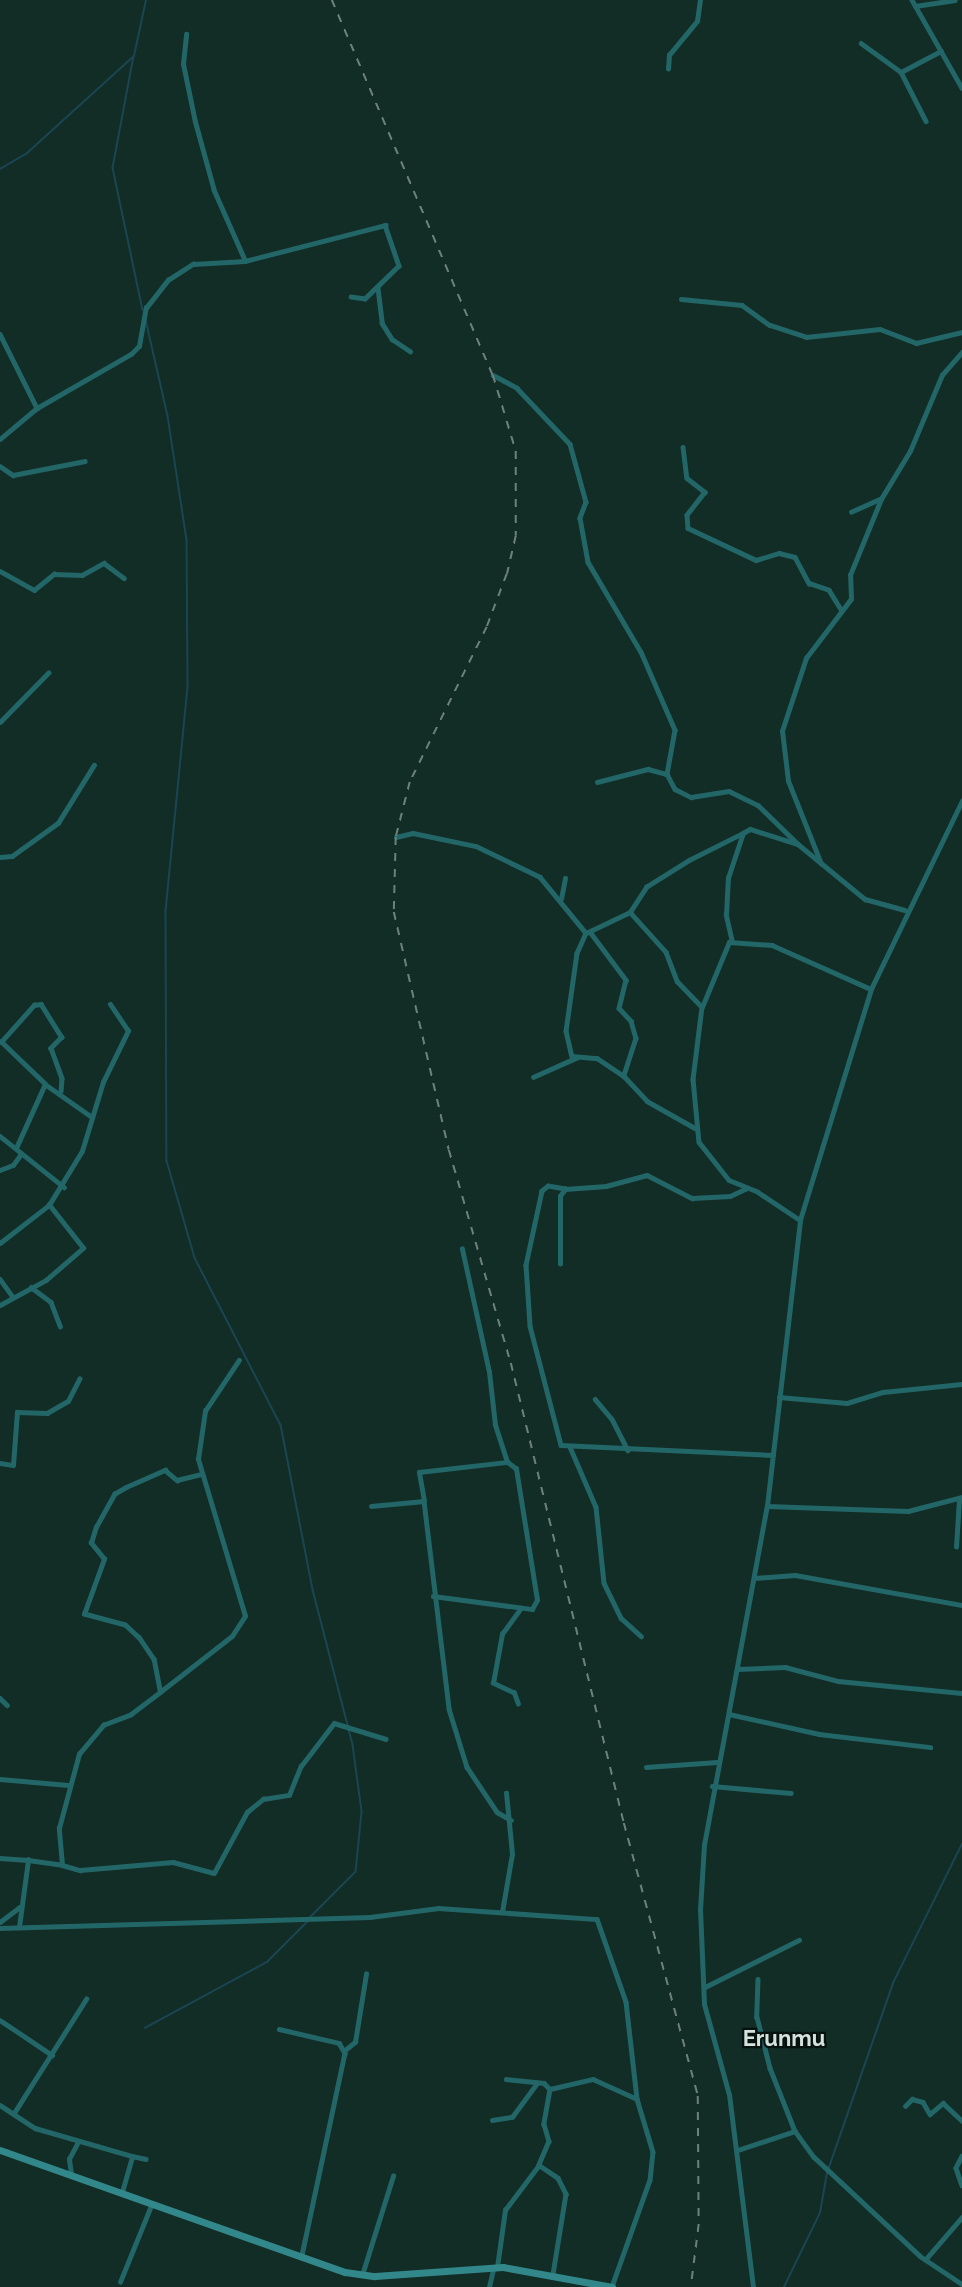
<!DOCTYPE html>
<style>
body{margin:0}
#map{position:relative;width:962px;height:2287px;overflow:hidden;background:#122c26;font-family:Raleway,sans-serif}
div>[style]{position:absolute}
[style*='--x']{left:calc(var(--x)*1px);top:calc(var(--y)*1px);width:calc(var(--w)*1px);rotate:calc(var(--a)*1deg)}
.stream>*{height:1.5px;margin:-0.75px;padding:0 0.75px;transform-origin:0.75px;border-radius:0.75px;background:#1a4653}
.street>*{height:4.5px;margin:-2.25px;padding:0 2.25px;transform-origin:2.25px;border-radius:2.25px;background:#236668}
.secondary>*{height:7px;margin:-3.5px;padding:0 3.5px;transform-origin:3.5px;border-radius:3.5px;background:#318789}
.rail>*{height:1.5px;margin-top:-0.75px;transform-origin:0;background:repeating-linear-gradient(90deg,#6d817c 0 8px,transparent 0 16px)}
span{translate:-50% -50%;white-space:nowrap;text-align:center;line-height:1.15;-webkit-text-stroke:4.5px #07120f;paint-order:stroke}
.quarter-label{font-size:22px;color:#d4e2de;font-weight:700}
</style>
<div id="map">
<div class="stream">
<div style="--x:134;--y:56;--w:114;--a:100.6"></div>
<div style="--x:113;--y:168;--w:145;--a:78.1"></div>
<div style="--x:0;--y:169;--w:30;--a:-30"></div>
<div style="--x:26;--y:154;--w:146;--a:-42.2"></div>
<div style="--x:134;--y:56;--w:57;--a:-77.9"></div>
<div style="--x:146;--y:320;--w:98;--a:77.1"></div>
<div style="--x:168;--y:416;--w:125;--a:81.3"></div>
<div style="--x:187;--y:540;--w:147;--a:89.6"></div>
<div style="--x:188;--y:687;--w:225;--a:95.6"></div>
<div style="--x:166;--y:911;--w:250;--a:89.8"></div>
<div style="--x:167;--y:1161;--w:101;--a:73.9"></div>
<div style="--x:195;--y:1258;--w:188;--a:62.8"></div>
<div style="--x:281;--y:1425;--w:168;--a:79"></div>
<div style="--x:313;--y:1590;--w:160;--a:75.5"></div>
<div style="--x:353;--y:1745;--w:68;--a:82.3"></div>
<div style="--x:362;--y:1812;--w:60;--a:95.7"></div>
<div style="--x:356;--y:1872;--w:64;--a:135"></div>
<div style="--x:145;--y:2028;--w:139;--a:-28.4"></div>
<div style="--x:267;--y:1962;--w:58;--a:-45"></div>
<div style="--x:784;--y:2287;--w:82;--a:-64.1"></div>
<div style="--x:820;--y:2213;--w:41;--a:-80.1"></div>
<div style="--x:827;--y:2173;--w:203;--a:-70.8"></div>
<div style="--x:894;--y:1981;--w:153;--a:-63.6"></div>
</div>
<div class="street">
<div style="--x:912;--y:0;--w:101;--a:60.4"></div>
<div style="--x:915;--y:6;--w:40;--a:-8.5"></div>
<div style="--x:861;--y:43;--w:49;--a:35.9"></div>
<div style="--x:901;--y:72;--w:45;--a:-27.7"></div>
<div style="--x:668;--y:69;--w:14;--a:-86"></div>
<div style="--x:669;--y:55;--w:44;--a:-50.5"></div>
<div style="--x:697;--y:21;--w:21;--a:-82"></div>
<div style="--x:901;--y:72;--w:55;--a:63"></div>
<div style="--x:245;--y:261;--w:145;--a:-14.4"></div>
<div style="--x:385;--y:225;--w:43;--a:71.1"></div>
<div style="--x:399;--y:266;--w:47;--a:135.9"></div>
<div style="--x:365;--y:299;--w:14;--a:-172"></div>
<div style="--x:378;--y:288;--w:35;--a:83"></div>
<div style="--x:382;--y:323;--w:19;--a:58"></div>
<div style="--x:392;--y:339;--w:22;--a:34"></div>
<div style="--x:681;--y:299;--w:61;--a:5.6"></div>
<div style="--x:742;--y:305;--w:34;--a:36"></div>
<div style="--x:770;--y:325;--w:38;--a:18"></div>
<div style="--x:806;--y:337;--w:74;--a:-6.2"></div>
<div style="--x:880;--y:329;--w:39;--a:21"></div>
<div style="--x:916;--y:343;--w:47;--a:-13.4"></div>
<div style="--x:0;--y:334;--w:83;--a:63.4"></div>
<div style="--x:493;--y:375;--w:27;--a:28"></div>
<div style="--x:517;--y:388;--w:77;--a:46.6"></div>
<div style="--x:570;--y:444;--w:60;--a:74.6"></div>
<div style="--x:586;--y:502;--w:17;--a:111"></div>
<div style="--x:580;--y:518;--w:45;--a:79.7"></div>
<div style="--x:588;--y:562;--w:104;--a:59.5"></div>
<div style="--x:641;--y:652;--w:85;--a:66.4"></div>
<div style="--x:675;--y:730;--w:45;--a:100.3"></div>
<div style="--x:0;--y:439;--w:48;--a:-40"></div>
<div style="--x:37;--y:408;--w:108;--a:-29.9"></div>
<div style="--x:131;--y:354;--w:11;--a:-45"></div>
<div style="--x:139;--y:346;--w:39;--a:-80"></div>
<div style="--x:146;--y:308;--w:36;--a:-52"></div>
<div style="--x:168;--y:280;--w:30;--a:-33"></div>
<div style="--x:193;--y:264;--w:52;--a:-3.3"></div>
<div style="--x:245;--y:261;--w:77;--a:-113.9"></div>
<div style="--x:214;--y:191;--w:72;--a:-105.4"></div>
<div style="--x:195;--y:122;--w:59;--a:-101.7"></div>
<div style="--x:183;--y:64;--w:30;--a:-84"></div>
<div style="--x:683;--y:447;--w:31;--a:83"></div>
<div style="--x:687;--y:478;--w:23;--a:38"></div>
<div style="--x:705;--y:492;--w:29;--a:128"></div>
<div style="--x:687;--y:515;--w:13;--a:86"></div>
<div style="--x:688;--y:528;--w:75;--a:25.2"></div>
<div style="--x:756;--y:560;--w:24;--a:-17"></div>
<div style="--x:779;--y:553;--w:16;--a:14"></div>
<div style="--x:795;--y:557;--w:30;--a:62"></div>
<div style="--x:809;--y:583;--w:21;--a:19"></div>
<div style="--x:829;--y:590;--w:22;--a:58"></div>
<div style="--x:0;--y:466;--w:16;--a:35"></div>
<div style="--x:13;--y:475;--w:73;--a:-11"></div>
<div style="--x:881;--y:499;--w:56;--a:-58.9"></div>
<div style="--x:910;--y:451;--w:82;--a:-67.2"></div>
<div style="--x:942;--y:375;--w:30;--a:-49"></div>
<div style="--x:0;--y:571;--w:39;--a:29"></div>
<div style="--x:34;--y:590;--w:26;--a:-39"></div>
<div style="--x:54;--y:574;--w:28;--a:2"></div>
<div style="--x:82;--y:575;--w:25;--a:-29"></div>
<div style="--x:104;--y:563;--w:25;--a:37"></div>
<div style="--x:0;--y:722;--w:69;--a:-45.6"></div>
<div style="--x:597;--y:782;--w:53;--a:-14.3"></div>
<div style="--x:648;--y:769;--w:20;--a:15"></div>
<div style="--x:667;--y:774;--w:17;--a:62"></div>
<div style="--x:675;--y:789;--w:18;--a:27"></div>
<div style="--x:691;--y:797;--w:38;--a:-9"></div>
<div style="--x:729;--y:791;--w:32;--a:26"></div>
<div style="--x:758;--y:805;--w:56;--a:44.3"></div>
<div style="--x:396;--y:837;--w:17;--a:-13"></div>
<div style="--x:413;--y:833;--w:64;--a:11.7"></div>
<div style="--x:476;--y:846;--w:71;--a:25.8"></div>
<div style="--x:540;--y:877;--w:72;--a:50.6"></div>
<div style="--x:586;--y:933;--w:49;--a:-25.5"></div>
<div style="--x:630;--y:912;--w:30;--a:-57"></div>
<div style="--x:646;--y:887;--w:51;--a:-32.1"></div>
<div style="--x:689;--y:860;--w:60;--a:-26.6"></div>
<div style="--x:0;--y:857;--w:12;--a:-5"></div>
<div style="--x:12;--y:856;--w:57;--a:-35.7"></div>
<div style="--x:58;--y:823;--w:68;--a:-58.2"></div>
<div style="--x:821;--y:864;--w:89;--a:-111.7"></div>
<div style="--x:788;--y:781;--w:50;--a:-96.8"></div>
<div style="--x:782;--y:731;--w:77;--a:-71.8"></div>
<div style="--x:806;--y:658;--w:74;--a:-52.7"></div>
<div style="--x:851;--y:599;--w:24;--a:-92"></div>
<div style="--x:850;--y:575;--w:82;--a:-67.8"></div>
<div style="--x:881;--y:499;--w:32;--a:156"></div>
<div style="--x:561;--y:899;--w:21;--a:-79"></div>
<div style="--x:630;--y:912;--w:54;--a:48"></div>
<div style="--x:666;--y:952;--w:31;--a:69"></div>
<div style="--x:677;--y:981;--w:36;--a:46"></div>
<div style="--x:702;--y:1007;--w:73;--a:97.1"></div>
<div style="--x:693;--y:1079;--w:63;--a:84.6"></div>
<div style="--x:699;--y:1142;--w:48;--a:51.7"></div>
<div style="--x:729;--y:1180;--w:31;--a:22"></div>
<div style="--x:758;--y:1192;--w:50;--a:33.7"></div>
<div style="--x:586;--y:933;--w:22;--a:114"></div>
<div style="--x:577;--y:953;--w:79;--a:98"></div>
<div style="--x:566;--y:1031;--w:26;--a:77"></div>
<div style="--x:572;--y:1056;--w:25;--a:5"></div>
<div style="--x:597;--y:1058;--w:32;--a:34"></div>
<div style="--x:624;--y:1076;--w:34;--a:47"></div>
<div style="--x:647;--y:1101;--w:55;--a:29.4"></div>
<div style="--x:591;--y:933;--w:59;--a:53.3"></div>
<div style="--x:626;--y:980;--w:29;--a:104"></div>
<div style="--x:619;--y:1008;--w:18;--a:47"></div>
<div style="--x:631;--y:1021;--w:18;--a:74"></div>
<div style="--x:636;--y:1038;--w:40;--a:108"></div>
<div style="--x:732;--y:942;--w:28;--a:-103"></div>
<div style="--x:726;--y:915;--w:37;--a:-87"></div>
<div style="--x:728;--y:878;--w:47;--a:-71.6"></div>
<div style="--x:743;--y:833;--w:8;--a:-30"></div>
<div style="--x:750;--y:829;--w:50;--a:17.4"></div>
<div style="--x:798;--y:844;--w:87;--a:39.4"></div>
<div style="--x:865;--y:899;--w:41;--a:15.4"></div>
<div style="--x:702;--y:1007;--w:70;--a:-67.4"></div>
<div style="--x:729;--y:942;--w:43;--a:4"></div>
<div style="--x:772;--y:945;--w:108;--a:24"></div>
<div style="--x:533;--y:1077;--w:49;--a:-24"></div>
<div style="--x:45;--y:1084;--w:57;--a:35.1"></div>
<div style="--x:0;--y:1136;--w:82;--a:38.6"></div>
<div style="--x:16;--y:1148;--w:70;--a:-65.6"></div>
<div style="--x:45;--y:1084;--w:61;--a:-136.3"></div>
<div style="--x:1;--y:1042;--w:50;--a:-48.3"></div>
<div style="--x:34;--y:1005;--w:7;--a:-8"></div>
<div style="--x:41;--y:1004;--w:39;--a:58"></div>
<div style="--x:62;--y:1037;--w:16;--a:135"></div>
<div style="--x:51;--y:1048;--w:32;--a:70"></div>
<div style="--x:62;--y:1078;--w:13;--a:94"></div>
<div style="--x:0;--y:1170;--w:14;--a:-21"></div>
<div style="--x:13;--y:1165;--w:14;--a:-54"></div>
<div style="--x:565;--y:1189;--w:17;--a:-170"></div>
<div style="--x:548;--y:1186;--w:8;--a:140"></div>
<div style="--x:542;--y:1191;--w:76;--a:102.2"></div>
<div style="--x:526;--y:1265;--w:61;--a:86.2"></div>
<div style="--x:530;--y:1326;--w:123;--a:75.4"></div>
<div style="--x:561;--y:1445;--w:212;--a:2.7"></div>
<div style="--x:0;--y:1243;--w:62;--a:-37.8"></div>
<div style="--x:49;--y:1205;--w:63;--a:-58.6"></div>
<div style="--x:82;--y:1151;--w:72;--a:-73.1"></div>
<div style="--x:103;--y:1082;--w:57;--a:-63.9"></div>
<div style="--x:128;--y:1031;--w:32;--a:-124"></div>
<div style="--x:560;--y:1264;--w:68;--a:-90"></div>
<div style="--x:560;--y:1196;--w:9;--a:-54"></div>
<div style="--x:565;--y:1189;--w:41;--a:-4.2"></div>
<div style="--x:606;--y:1186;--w:42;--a:-15"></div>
<div style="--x:647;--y:1175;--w:51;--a:27.1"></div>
<div style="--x:692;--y:1198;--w:38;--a:-3"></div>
<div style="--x:730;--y:1196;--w:19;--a:-25"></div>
<div style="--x:0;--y:1279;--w:22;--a:54"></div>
<div style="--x:31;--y:1287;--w:25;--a:37"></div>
<div style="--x:51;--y:1302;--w:26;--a:69"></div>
<div style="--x:0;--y:1305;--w:52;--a:-28.5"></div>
<div style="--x:46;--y:1280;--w:49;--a:-40.9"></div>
<div style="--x:83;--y:1248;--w:55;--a:-128.3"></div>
<div style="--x:779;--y:1397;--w:68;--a:5"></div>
<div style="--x:847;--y:1403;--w:38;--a:-17"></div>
<div style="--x:883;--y:1392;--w:79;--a:-5.8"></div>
<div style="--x:595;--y:1399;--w:26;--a:50"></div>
<div style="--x:612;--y:1419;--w:35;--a:63"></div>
<div style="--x:570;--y:1447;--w:65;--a:66.6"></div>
<div style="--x:596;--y:1507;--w:76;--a:84"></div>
<div style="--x:604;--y:1583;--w:39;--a:64"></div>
<div style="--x:621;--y:1618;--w:27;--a:42"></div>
<div style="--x:0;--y:1463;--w:13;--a:9"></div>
<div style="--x:13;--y:1465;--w:53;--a:-85.7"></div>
<div style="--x:17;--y:1412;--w:30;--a:2"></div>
<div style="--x:47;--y:1413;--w:24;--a:-30"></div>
<div style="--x:68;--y:1401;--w:25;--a:-63"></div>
<div style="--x:424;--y:1501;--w:29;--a:-100"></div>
<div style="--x:419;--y:1472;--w:89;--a:-6.5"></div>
<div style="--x:371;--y:1506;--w:53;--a:-5.4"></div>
<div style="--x:424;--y:1501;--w:209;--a:83.1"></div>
<div style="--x:449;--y:1709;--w:61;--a:72.8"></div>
<div style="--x:467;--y:1767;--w:54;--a:56.3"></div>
<div style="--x:497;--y:1812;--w:16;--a:30"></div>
<div style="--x:767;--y:1506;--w:141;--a:2"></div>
<div style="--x:908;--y:1511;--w:56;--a:-14.5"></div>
<div style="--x:956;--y:1547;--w:48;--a:-86.4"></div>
<div style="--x:754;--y:1578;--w:41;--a:-4.2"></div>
<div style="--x:795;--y:1575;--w:170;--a:10.2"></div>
<div style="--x:433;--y:1596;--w:100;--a:7.5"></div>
<div style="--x:532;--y:1609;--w:10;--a:-61"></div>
<div style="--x:537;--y:1600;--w:133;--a:-99.1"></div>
<div style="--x:516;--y:1469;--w:11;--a:-142"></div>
<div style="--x:507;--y:1462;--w:39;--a:-108"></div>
<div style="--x:495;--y:1425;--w:53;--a:-96.5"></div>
<div style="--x:489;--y:1372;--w:126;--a:-102.4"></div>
<div style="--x:737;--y:1669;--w:48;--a:-2.4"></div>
<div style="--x:785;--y:1667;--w:55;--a:14.8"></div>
<div style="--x:838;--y:1681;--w:125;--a:5.5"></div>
<div style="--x:160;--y:1692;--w:91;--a:-37.9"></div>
<div style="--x:232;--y:1636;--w:24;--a:-57"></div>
<div style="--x:245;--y:1616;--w:164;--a:-106.7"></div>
<div style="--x:198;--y:1459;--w:49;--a:-81.7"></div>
<div style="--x:205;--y:1411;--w:61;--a:-56.3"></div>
<div style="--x:0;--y:1698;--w:10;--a:45"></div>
<div style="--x:518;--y:1704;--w:12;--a:-110"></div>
<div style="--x:514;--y:1693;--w:23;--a:-155"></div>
<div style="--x:493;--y:1683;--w:50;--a:-79.6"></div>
<div style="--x:502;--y:1634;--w:32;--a:-54"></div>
<div style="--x:729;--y:1714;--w:92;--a:12.5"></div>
<div style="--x:819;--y:1734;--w:112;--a:6.7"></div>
<div style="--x:646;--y:1767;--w:71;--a:-4"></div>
<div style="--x:0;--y:1779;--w:68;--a:5"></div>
<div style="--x:712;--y:1786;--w:79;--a:5.1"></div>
<div style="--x:0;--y:1858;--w:28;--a:4"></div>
<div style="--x:62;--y:1865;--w:19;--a:16"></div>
<div style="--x:80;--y:1870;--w:93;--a:-4.9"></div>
<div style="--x:173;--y:1862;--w:42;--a:15"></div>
<div style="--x:214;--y:1873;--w:69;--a:-61.6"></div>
<div style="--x:247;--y:1812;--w:21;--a:-39"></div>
<div style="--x:263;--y:1799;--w:26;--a:-9"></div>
<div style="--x:289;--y:1795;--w:31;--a:-68"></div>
<div style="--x:301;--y:1766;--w:54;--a:-52.5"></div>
<div style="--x:334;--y:1723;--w:54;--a:17.1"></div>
<div style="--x:502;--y:1912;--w:59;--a:-80.2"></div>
<div style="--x:512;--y:1854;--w:61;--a:-95.6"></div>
<div style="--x:0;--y:1922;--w:25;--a:-37"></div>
<div style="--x:19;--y:1927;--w:68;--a:-82.3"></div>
<div style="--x:28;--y:1860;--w:34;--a:8"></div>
<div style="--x:62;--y:1865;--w:37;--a:-95"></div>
<div style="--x:59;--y:1828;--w:77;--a:-74.9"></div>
<div style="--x:79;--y:1754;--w:38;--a:-50"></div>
<div style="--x:103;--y:1725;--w:30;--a:-21"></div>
<div style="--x:131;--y:1714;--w:36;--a:-37"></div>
<div style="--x:160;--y:1692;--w:33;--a:-101"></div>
<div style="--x:154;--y:1660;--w:27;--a:-124"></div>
<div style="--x:139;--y:1638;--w:19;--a:-137"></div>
<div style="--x:125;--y:1625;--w:42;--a:-165"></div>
<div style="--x:84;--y:1614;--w:59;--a:-70"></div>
<div style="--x:104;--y:1559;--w:21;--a:-129"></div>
<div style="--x:91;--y:1543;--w:17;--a:-73"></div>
<div style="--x:96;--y:1527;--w:38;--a:-61"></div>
<div style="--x:114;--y:1494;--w:14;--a:-30"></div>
<div style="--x:126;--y:1487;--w:43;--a:-23.6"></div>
<div style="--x:165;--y:1470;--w:16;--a:40"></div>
<div style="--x:177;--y:1480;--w:25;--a:-14"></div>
<div style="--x:0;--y:1928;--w:370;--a:-1.7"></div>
<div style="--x:370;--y:1917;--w:69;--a:-7.5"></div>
<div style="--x:438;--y:1908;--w:159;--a:4"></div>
<div style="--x:597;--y:1919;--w:88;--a:70.7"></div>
<div style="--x:626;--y:2002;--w:98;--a:83.5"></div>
<div style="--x:637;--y:2099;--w:55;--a:73.2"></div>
<div style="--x:653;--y:2152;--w:28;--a:96"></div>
<div style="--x:650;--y:2180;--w:114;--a:109.6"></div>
<div style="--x:758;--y:1979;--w:38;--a:92"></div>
<div style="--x:757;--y:2017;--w:53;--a:75.7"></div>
<div style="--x:770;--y:2068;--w:68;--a:68.4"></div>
<div style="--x:795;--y:2131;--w:32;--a:54"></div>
<div style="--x:814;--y:2157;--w:145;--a:43"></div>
<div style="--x:920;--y:2256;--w:50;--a:33.7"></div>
<div style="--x:705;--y:1987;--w:105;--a:-26.6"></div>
<div style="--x:0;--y:2020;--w:63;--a:33.9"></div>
<div style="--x:279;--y:2029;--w:62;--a:13.1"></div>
<div style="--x:339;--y:2043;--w:12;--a:59"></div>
<div style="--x:345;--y:2053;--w:208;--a:102"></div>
<div style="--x:345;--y:2050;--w:13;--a:-39"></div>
<div style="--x:355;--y:2042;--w:69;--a:-80.8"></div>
<div style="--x:506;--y:2079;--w:38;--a:6"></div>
<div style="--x:544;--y:2083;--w:8;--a:45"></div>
<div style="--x:550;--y:2089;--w:36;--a:100"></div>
<div style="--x:544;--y:2124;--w:18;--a:74"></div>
<div style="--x:549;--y:2141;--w:26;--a:113"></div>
<div style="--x:539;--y:2165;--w:23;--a:34"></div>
<div style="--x:558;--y:2178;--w:18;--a:63"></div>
<div style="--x:566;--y:2194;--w:81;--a:99.2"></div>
<div style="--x:550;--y:2089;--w:44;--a:-13.1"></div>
<div style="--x:593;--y:2079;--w:48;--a:24.4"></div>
<div style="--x:0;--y:2105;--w:42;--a:33.3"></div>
<div style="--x:35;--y:2128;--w:101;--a:16.1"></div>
<div style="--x:905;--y:2106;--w:10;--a:-45"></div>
<div style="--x:912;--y:2099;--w:11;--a:15"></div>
<div style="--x:923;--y:2102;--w:14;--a:60"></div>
<div style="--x:930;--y:2114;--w:17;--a:-40"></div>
<div style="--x:943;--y:2103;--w:26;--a:43"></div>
<div style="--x:14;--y:2113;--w:135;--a:-57.7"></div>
<div style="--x:492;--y:2120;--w:20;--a:-9"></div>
<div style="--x:512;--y:2117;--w:42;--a:-53.7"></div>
<div style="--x:738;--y:2150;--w:60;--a:-18.4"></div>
<div style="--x:962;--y:2156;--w:13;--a:117"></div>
<div style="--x:956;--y:2168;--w:18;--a:71"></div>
<div style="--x:71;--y:2174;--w:15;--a:-98"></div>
<div style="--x:69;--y:2159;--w:19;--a:-62"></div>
<div style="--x:122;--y:2192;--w:37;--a:-74"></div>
<div style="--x:132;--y:2156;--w:14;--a:12"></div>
<div style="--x:925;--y:2260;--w:57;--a:-49.3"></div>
<div style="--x:497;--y:2267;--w:58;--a:-82"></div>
<div style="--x:505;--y:2210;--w:56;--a:-52.9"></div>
<div style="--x:362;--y:2275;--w:104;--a:-72.6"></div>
<div style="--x:120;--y:2282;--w:85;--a:-67.9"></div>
<div style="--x:489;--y:2287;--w:18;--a:-77"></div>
<div style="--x:753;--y:2287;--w:193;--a:-97.1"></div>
<div style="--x:729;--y:2095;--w:94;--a:-105.4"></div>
<div style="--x:704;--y:2004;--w:94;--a:-92.4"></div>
<div style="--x:700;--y:1910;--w:65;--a:-86.5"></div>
<div style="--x:704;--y:1845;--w:345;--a:-79.5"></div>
<div style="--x:767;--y:1506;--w:288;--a:-83.4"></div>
<div style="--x:800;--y:1220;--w:242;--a:-72.9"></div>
<div style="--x:871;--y:989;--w:209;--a:-64.2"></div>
</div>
<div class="secondary">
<div style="--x:0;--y:2150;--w:366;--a:19.5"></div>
<div style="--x:345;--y:2272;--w:30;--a:8"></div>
<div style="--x:375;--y:2276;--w:128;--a:-4"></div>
<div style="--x:503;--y:2267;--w:111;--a:10.4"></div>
</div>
<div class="rail">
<div style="--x:332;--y:0;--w:408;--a:66.8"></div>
<div style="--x:493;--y:375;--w:79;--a:73.2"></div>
<div style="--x:516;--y:451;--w:85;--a:90"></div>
<div style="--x:516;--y:536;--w:39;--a:103"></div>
<div style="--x:507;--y:574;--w:57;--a:110.7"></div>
<div style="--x:487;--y:627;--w:173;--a:116.4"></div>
<div style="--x:410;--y:782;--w:57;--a:104.3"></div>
<div style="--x:396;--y:837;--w:75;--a:91.5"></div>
<div style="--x:394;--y:912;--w:244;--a:77"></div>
<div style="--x:449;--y:1150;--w:222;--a:73.8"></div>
<div style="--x:511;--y:1363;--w:474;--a:76.2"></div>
<div style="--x:624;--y:1823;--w:283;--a:74.8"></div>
<div style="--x:698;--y:2096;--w:128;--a:89.6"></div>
<div style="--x:699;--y:2224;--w:64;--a:97.2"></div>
</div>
<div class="quarter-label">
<span style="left:784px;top:2039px">Erunmu</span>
</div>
</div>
